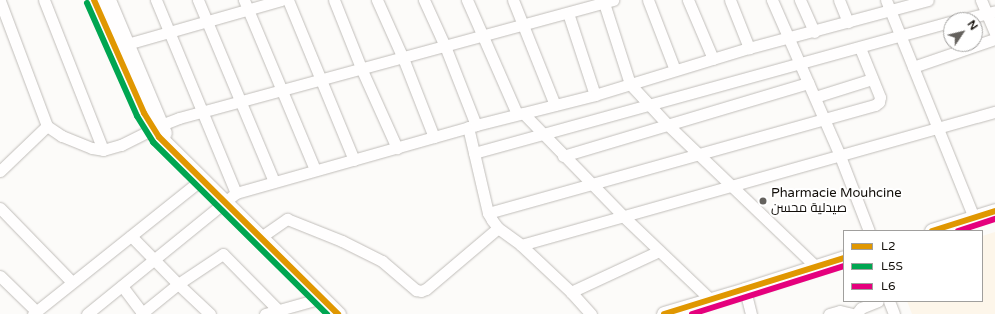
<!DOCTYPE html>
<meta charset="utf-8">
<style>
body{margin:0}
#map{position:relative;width:995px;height:314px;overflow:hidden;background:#fcfbf9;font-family:"Varela Round",Cairo,sans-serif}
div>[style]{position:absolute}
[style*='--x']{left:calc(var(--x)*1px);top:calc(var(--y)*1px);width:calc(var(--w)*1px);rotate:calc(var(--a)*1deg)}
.built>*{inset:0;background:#fdf6ea}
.roads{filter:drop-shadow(0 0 1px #c0bdb9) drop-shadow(0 0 1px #c0bdb9)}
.street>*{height:11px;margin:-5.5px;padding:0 5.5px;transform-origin:5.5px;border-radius:5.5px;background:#fffefe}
.secondary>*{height:15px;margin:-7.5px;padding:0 7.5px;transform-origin:7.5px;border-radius:7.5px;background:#fffefe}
.bus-1>*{height:6px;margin:-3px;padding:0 3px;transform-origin:3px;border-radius:3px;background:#e09701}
.bus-2>*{height:6px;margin:-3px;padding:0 3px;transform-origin:3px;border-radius:3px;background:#00a651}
.bus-3>*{height:6px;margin:-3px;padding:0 3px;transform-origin:3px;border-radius:3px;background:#e5007d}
.dots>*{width:11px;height:11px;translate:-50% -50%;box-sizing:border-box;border:2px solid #fff;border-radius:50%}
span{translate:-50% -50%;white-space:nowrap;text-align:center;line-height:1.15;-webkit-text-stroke:4px #fff;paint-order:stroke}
.poi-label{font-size:13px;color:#120e09}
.left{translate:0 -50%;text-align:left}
.legend{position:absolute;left:843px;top:230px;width:140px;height:72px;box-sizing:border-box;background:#fff;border:1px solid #a09f9d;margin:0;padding:5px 7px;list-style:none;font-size:12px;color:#120e09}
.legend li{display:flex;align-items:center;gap:8px;height:20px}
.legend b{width:20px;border:1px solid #a09f9d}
.north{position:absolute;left:943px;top:12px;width:40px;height:40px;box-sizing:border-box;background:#fff;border:1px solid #a09f9d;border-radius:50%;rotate:55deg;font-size:11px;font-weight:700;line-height:16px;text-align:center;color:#120e09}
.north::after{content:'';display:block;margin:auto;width:14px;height:18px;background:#64615d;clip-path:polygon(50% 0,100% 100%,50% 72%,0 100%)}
</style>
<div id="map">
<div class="built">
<div style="clip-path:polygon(995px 232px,995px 314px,912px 314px,907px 301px,982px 301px,982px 236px)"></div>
</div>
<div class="roads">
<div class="street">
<div style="--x:44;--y:0;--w:161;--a:68.5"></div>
<div style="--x:156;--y:0;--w:209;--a:67.5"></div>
<div style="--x:198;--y:0;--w:197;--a:67.3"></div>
<div style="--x:244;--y:0;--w:184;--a:67.3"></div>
<div style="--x:288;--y:0;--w:173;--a:67.6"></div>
<div style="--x:334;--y:0;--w:73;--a:68.3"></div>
<div style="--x:361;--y:68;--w:88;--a:65.8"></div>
<div style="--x:377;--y:0;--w:64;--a:65.9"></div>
<div style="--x:403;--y:58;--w:85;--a:68.6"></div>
<div style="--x:424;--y:0;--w:51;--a:65.5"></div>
<div style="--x:445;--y:46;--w:85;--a:68.6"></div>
<div style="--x:467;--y:0;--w:124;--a:66.3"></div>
<div style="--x:513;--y:0;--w:113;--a:68.2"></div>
<div style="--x:648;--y:0;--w:75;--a:68.9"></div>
<div style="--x:688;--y:0;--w:64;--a:67"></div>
<div style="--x:730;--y:0;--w:52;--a:68.4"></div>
<div style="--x:772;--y:0;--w:170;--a:66.4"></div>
<div style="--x:840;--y:156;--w:80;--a:68.9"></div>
<div style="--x:800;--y:0;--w:35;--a:66"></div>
<div style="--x:839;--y:0;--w:24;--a:68"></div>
<div style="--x:886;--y:0;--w:235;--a:68"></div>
<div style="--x:981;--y:0;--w:36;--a:67"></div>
<div style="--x:0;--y:1;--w:134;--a:69.4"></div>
<div style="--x:47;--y:126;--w:18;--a:34"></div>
<div style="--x:62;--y:136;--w:32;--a:22"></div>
<div style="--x:92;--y:148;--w:11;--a:10"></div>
<div style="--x:103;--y:150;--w:19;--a:-16"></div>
<div style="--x:121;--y:145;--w:45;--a:-26.6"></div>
<div style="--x:161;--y:125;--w:19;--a:-21"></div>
<div style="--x:179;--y:118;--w:450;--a:-15.2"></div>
<div style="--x:604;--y:3;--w:85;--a:72.2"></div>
<div style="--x:630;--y:84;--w:54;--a:47.2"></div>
<div style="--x:667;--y:124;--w:207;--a:43.8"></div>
<div style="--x:568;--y:13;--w:86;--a:71.8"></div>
<div style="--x:960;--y:20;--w:36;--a:-14"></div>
<div style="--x:120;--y:46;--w:167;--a:-15.9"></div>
<div style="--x:913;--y:67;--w:87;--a:-18.9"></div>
<div style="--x:815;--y:97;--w:60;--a:-17.5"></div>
<div style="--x:523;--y:113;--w:144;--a:45.8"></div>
<div style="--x:623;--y:216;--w:122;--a:43.7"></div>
<div style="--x:468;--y:127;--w:88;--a:76.9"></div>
<div style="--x:488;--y:213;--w:8;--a:60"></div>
<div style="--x:492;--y:220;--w:10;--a:53"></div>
<div style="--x:498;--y:228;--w:29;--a:36"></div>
<div style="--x:521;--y:245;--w:69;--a:43.2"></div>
<div style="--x:571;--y:292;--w:30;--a:48"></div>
<div style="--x:474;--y:153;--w:495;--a:-15.4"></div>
<div style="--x:563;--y:156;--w:256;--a:-16.6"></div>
<div style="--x:0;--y:171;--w:65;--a:-43.8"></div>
<div style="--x:0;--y:208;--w:103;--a:45.8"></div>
<div style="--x:488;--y:213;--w:402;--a:-15.6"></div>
<div style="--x:875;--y:105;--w:5;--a:-37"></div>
<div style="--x:879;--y:102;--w:5;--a:-79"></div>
<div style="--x:880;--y:97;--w:53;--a:-112.2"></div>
<div style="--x:131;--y:236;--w:67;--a:45.6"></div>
<div style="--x:178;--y:284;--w:44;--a:43.2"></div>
<div style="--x:261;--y:237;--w:32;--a:-35"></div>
<div style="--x:287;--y:219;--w:59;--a:21.8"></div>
<div style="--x:342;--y:241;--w:45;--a:26.6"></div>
<div style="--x:382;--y:261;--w:45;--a:40.5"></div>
<div style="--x:416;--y:290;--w:5;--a:11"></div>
<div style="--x:421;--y:291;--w:5;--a:-22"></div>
<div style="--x:426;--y:289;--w:94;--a:-40.3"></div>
<div style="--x:521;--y:245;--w:492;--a:-15.7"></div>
<div style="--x:0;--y:276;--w:50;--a:44.2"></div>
<div style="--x:122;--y:286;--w:34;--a:53"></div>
<div style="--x:745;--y:290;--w:25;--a:76"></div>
<div style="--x:571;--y:292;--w:97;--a:-25"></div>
<div style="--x:889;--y:301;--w:14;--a:69"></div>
<div style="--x:33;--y:314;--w:215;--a:-38.6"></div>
<div style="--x:87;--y:314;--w:192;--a:-39.1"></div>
<div style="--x:236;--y:193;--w:249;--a:-15.8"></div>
<div style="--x:476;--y:125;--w:123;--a:-14.1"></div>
<div style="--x:595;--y:95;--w:161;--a:-17"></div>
<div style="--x:749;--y:48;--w:185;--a:-15"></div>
<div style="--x:141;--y:314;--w:48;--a:-39"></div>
<div style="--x:178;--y:284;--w:54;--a:-33.7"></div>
<div style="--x:223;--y:254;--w:78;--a:45.5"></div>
<div style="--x:265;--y:314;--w:59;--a:-15.7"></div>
<div style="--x:829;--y:314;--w:11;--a:-15"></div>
<div style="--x:840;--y:311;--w:12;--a:14"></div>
<div style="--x:856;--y:314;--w:8;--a:-50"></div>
<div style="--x:861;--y:308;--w:18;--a:-22"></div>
</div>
<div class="secondary">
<div style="--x:94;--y:0;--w:52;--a:67.4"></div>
<div style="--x:114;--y:48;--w:72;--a:65.2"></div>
<div style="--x:144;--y:113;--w:28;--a:58"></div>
<div style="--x:159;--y:137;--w:252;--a:44.7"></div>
<div style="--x:108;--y:0;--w:144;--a:67.2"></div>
<div style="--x:932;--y:231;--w:66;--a:-17.6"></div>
<div style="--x:664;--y:314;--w:84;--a:-16.5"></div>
<div style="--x:745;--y:290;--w:104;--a:-17.9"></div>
</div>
</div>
<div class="bus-1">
<div style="--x:94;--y:0;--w:124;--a:66.1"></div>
<div style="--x:144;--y:113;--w:28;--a:58"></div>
<div style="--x:159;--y:137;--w:252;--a:44.7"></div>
<div style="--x:932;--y:231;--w:66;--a:-17.6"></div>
<div style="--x:664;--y:314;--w:189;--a:-17.3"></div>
</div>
<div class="bus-2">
<div style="--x:87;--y:3;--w:124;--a:66.1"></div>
<div style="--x:137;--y:116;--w:31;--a:58"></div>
<div style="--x:153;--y:142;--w:245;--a:44.7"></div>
</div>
<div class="bus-3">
<div style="--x:958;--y:231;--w:39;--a:-18"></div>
<div style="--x:692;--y:314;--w:159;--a:-17.5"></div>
</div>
<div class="dots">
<div style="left:763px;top:201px;background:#64615d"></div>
</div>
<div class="poi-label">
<span class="left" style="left:771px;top:201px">Pharmacie Mouhcine<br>صيدلية محسن</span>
</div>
<ul class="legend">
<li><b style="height:5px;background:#e09701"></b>L2</li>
<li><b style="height:5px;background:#00a651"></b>L5S</li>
<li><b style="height:5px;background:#e5007d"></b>L6</li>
</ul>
<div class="north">N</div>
</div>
